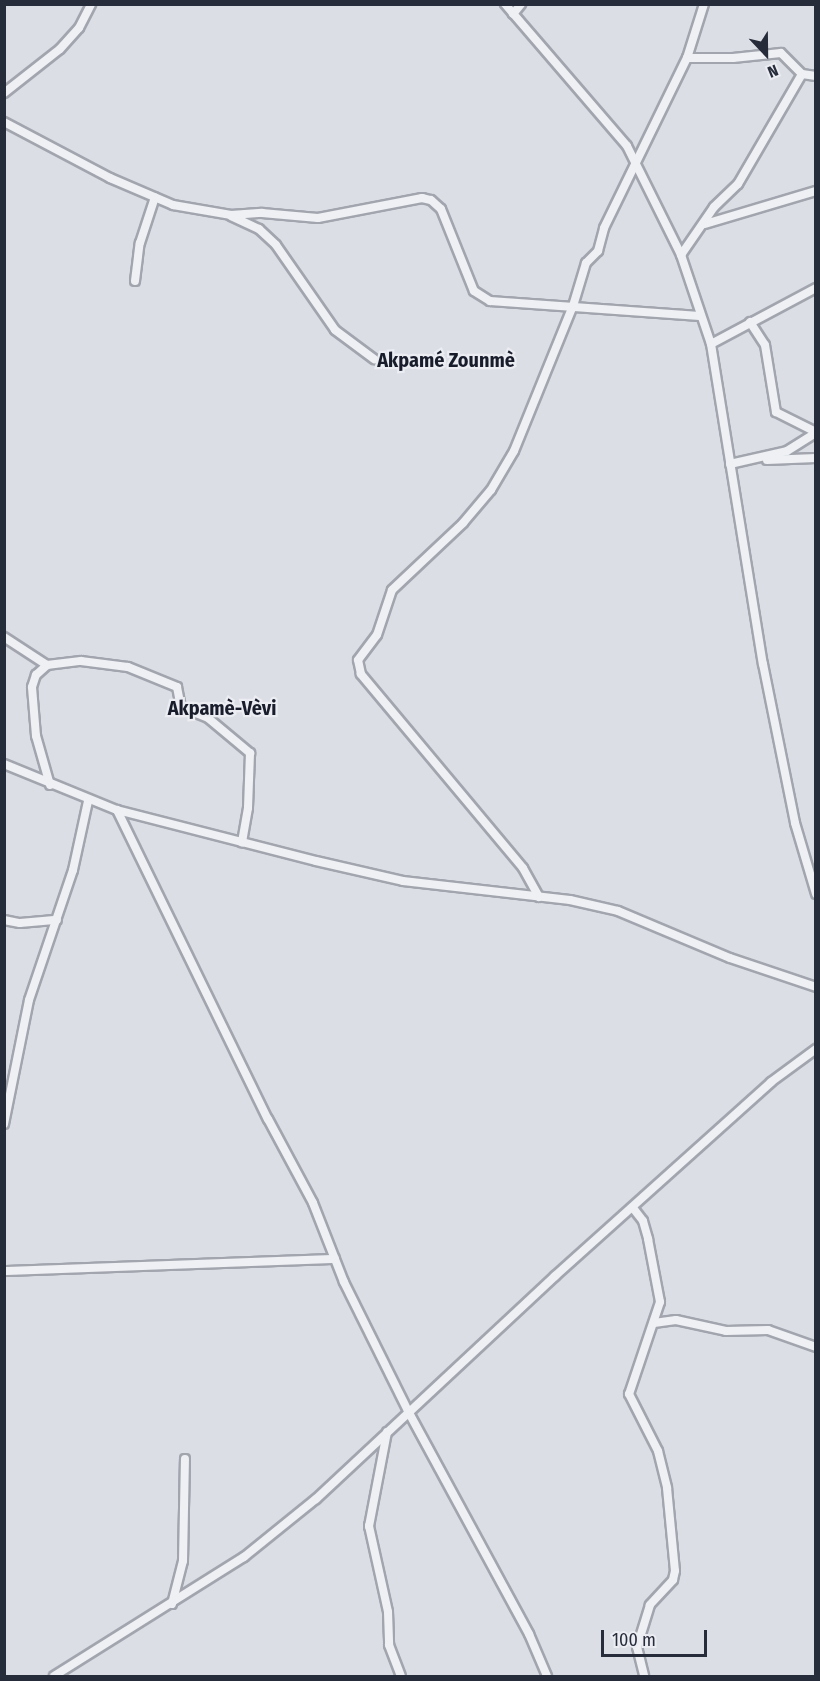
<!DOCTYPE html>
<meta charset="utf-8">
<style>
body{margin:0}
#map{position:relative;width:820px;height:1681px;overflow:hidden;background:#dcdee5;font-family:"Fira Sans Condensed",sans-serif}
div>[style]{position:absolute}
.roads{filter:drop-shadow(2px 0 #a2a5ae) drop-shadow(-2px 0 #a2a5ae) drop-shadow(0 2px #a2a5ae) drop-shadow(0 -2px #a2a5ae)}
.street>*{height:8px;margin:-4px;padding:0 4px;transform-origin:4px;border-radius:4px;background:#eef0f4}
span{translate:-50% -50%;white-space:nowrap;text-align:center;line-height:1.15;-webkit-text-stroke:4.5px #ebedf3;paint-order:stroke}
.quarter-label{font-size:20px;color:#191d2b;font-weight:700}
.frame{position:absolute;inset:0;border:6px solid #272c3a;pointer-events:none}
.north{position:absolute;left:736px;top:24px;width:60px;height:60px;-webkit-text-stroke:4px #ebedf3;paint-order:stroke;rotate:158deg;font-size:16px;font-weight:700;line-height:24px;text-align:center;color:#272c3a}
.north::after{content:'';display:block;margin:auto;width:21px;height:27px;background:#272c3a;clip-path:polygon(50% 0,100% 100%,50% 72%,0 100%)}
.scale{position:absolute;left:601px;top:1630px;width:106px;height:27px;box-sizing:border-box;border:3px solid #272c3a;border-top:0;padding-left:8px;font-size:18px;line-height:21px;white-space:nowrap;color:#272c3a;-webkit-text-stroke:4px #ebedf3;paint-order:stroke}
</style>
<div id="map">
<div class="roads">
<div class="street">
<div style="left:505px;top:4px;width:187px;rotate:49.3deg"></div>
<div style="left:627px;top:146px;width:122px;rotate:63.6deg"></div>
<div style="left:681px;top:255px;width:94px;rotate:71.4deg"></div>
<div style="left:711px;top:344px;width:324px;rotate:80.8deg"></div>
<div style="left:763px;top:664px;width:162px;rotate:78.6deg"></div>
<div style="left:795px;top:823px;width:74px;rotate:73.5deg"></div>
<div style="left:513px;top:14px;width:13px;rotate:-51deg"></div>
<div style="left:687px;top:58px;width:46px"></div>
<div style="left:733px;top:58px;width:48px;rotate:-5.9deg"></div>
<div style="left:781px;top:53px;width:30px;rotate:45deg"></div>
<div style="left:802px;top:74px;width:14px;rotate:8deg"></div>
<div style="left:4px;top:93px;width:71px;rotate:-38.2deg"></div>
<div style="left:60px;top:49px;width:28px;rotate:-48deg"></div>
<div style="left:79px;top:28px;width:27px;rotate:-63deg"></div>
<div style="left:4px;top:122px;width:120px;rotate:27.8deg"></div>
<div style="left:110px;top:178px;width:69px;rotate:23.2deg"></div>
<div style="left:173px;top:205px;width:59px;rotate:9.8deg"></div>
<div style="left:231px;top:215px;width:31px;rotate:-4deg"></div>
<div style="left:262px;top:213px;width:56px;rotate:5.1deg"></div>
<div style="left:318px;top:218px;width:106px;rotate:-10.9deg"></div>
<div style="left:422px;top:198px;width:9px;rotate:13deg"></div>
<div style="left:431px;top:200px;width:13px;rotate:42deg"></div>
<div style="left:441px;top:209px;width:88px;rotate:68.1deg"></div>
<div style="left:474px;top:291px;width:19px;rotate:32deg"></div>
<div style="left:490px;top:301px;width:210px;rotate:4.1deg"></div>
<div style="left:231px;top:216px;width:31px;rotate:25deg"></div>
<div style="left:259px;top:229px;width:23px;rotate:43deg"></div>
<div style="left:276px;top:245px;width:103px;rotate:55.2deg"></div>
<div style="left:335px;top:330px;width:49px;rotate:36.6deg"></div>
<div style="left:705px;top:224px;width:116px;rotate:-16.6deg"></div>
<div style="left:681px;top:255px;width:58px;rotate:-55.5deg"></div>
<div style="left:714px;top:207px;width:33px;rotate:-44deg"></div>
<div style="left:738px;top:184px;width:127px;rotate:-59.8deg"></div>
<div style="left:135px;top:281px;width:38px;rotate:-83deg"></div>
<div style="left:140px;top:243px;width:48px;rotate:-71.9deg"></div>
<div style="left:750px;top:322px;width:27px;rotate:57deg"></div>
<div style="left:765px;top:345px;width:68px;rotate:80.7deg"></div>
<div style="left:776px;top:412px;width:45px;rotate:26.6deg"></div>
<div style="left:711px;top:344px;width:119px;rotate:-28.1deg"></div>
<div style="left:767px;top:460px;width:49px;rotate:-2.3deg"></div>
<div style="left:730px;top:464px;width:58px;rotate:-12.8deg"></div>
<div style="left:787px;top:451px;width:34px;rotate:-32deg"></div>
<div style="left:4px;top:637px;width:51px;rotate:33.1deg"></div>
<div style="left:4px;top:764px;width:122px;rotate:22.2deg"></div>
<div style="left:117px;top:810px;width:205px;rotate:14.4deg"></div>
<div style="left:316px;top:861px;width:89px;rotate:12.9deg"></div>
<div style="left:403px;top:881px;width:168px;rotate:6.5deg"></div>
<div style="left:570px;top:900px;width:49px;rotate:12.9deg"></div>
<div style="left:618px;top:911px;width:121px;rotate:22.8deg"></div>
<div style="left:730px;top:958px;width:91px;rotate:18.6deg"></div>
<div style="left:50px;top:785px;width:51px;rotate:-105.9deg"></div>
<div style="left:36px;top:736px;width:49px;rotate:-94.7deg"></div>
<div style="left:32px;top:687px;width:13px;rotate:-72deg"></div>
<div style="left:36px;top:675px;width:15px;rotate:-42deg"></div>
<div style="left:47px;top:665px;width:34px;rotate:-7deg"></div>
<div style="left:81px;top:661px;width:47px;rotate:7.3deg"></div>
<div style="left:128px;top:667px;width:53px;rotate:22.2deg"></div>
<div style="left:177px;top:687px;width:20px;rotate:79deg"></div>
<div style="left:181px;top:707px;width:29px;rotate:22deg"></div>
<div style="left:208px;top:718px;width:55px;rotate:39.8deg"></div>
<div style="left:250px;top:753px;width:55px;rotate:92.1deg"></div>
<div style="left:248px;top:808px;width:35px;rotate:100deg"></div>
<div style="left:117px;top:810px;width:344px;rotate:64deg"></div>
<div style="left:268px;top:1119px;width:95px;rotate:61.8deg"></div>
<div style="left:313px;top:1203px;width:85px;rotate:68.6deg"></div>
<div style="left:344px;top:1282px;width:144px;rotate:63.6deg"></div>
<div style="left:408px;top:1411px;width:254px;rotate:61.5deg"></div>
<div style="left:529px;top:1634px;width:46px;rotate:66.8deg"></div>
<div style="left:539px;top:897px;width:33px;rotate:-119deg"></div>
<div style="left:523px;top:868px;width:253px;rotate:-129.9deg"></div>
<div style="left:361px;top:674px;width:14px;rotate:-102deg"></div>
<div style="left:358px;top:660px;width:31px;rotate:-53deg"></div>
<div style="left:377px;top:635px;width:47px;rotate:-71.6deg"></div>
<div style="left:392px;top:590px;width:98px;rotate:-43.3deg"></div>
<div style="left:463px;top:523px;width:43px;rotate:-49.7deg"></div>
<div style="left:491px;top:490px;width:45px;rotate:-59.5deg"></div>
<div style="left:514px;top:451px;width:157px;rotate:-67.9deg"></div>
<div style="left:573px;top:306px;width:45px;rotate:-73.2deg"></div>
<div style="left:586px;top:263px;width:17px;rotate:-45deg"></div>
<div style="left:598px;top:251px;width:24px;rotate:-75deg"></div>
<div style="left:604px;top:228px;width:189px;rotate:-64deg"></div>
<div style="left:687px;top:58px;width:57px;rotate:-72.5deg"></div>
<div style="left:4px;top:920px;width:16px;rotate:11deg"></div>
<div style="left:20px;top:923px;width:37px;rotate:-5deg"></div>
<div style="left:4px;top:1124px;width:126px;rotate:-78.6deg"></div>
<div style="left:29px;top:1000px;width:137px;rotate:-71.3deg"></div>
<div style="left:73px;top:870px;width:71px;rotate:-77.7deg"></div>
<div style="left:633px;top:1208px;width:16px;rotate:52deg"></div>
<div style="left:643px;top:1221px;width:19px;rotate:74deg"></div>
<div style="left:648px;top:1239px;width:64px;rotate:79.2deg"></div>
<div style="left:660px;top:1302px;width:97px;rotate:108.6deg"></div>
<div style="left:629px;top:1394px;width:64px;rotate:63deg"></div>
<div style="left:658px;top:1451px;width:38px;rotate:76deg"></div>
<div style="left:667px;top:1488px;width:83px;rotate:84.5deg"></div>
<div style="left:675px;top:1571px;width:9px;rotate:103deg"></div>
<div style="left:673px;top:1580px;width:34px;rotate:133deg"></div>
<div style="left:650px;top:1605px;width:44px;rotate:107.2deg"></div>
<div style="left:637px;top:1647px;width:30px;rotate:76deg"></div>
<div style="left:4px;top:1271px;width:331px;rotate:-2.1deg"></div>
<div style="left:654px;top:1323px;width:22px;rotate:-8deg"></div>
<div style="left:676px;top:1320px;width:51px;rotate:12.4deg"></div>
<div style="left:726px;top:1331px;width:42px;rotate:-1.4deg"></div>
<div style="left:768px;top:1330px;width:51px;rotate:19.5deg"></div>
<div style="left:387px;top:1432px;width:96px;rotate:100.8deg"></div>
<div style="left:369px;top:1526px;width:88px;rotate:77.5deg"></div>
<div style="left:388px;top:1612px;width:33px;rotate:88deg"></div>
<div style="left:389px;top:1645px;width:33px;rotate:69deg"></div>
<div style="left:172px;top:1604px;width:44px;rotate:-75.7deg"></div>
<div style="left:183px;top:1561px;width:102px;rotate:-88.9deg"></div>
<div style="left:54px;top:1676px;width:224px;rotate:-32.1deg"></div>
<div style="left:244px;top:1557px;width:92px;rotate:-38.9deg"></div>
<div style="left:316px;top:1499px;width:327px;rotate:-43deg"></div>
<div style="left:555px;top:1276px;width:290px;rotate:-41.9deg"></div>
<div style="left:771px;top:1082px;width:56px;rotate:-36.3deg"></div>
</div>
</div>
<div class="quarter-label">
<span style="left:446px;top:360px">Akpamé Zounmè</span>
<span style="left:222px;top:708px">Akpamè-Vèvi</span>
</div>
<div class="frame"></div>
<div class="north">N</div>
<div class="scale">100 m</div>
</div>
